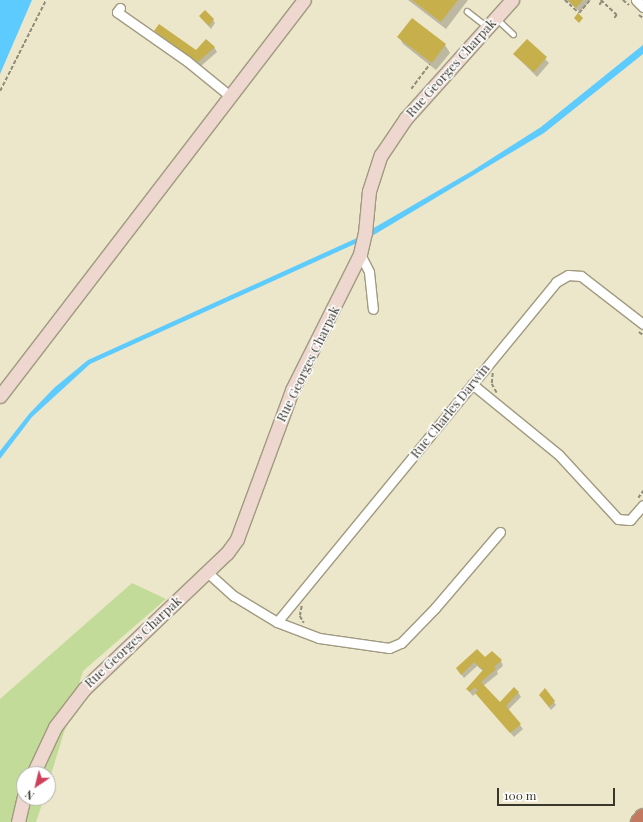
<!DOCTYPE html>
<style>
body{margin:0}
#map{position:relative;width:643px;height:822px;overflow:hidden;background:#ece6ca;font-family:"Playfair Display",serif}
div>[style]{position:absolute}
.green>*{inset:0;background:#c3db99}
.water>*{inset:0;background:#5dcbfe}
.shadow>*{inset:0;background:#0003}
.building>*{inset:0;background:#c7b04b}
.path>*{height:1.5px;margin-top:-0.75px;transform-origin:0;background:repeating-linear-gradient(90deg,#918c79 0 4px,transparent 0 6px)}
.roads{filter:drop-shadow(1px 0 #a09a80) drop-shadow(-1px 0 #a09a80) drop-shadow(0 1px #a09a80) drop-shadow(0 -1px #a09a80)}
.lane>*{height:4.5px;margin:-2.25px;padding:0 2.25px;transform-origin:2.25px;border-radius:2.25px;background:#fff}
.street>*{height:9px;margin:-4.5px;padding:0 4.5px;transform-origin:4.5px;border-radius:4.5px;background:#fff}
.secondary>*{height:13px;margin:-6.5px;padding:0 6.5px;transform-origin:6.5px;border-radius:6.5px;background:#edd7cf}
.highway>*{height:16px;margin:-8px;padding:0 8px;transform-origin:8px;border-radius:8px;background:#c3795f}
span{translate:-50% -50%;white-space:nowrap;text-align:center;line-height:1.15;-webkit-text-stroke:3px #fff;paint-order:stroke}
.street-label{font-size:13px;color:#39362b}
.north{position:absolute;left:16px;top:766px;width:40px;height:40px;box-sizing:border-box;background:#fff;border:1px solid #b0afaa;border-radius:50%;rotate:215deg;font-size:11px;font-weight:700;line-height:16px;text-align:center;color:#39362b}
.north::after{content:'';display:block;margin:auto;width:14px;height:18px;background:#cf3f5a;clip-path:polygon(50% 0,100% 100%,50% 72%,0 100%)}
.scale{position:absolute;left:497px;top:788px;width:118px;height:18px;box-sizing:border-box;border:2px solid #39362b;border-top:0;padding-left:5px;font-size:12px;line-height:14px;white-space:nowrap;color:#39362b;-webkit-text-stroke:3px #fff;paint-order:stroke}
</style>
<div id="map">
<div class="green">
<div style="clip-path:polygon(132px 583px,166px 599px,83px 671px,48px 784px,48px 774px,24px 774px,24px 798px,44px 798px,36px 822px,0 822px,0 699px)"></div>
</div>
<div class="water">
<div style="clip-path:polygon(0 0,32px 0,0 74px)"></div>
<div style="clip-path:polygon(643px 45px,643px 54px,544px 133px,372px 236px,372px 229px,472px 171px,541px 127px)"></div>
<div style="clip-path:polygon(357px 238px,357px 243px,90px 364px,32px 417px,0 459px,0 451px,29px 414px,54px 388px,88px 360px)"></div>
</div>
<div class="shadow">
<div style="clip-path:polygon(408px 0,468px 0,446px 29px)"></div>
<div style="clip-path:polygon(566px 0,591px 0,580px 12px)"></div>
<div style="clip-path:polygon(200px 17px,213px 20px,215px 23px,211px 29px)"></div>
<div style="clip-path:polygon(412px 20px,445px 45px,450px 53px,436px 70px,403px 44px,399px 37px)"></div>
<div style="clip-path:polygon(155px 31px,196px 51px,214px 47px,217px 52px,201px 66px)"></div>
<div style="clip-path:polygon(527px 40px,549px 63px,537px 77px,514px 54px)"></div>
<div style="clip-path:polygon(477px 650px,485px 658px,501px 661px,503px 666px,497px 671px,498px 674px,483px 686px,500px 703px,518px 692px,521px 697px,508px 710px,523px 729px,514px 737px,476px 693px,473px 696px,467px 689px,483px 671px,477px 666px,464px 678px,460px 673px)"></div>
<div style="clip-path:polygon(545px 690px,556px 705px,551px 710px,542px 698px)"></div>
</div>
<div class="building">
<div style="clip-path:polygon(412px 0,458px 0,441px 22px)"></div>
<div style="clip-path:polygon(568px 0,583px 0,576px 8px)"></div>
<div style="clip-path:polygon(205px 10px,214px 19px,209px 26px,199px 16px)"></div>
<div style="clip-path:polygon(578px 13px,583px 18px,579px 23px,574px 18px)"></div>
<div style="clip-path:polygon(412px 18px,446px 44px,432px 63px,397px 37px)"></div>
<div style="clip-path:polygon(159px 24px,196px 50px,206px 39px,215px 47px,198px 62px,154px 31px)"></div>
<div style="clip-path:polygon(527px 39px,547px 57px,534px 72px,513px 54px)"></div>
<div style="clip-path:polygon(477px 649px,485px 657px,492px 651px,502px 660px,494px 667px,496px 669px,481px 682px,500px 702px,514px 687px,519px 692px,506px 706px,521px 724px,510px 733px,475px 693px,478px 691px,475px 687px,470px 692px,466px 689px,483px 670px,474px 662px,461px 675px,456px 668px)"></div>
<div style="clip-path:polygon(545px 688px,555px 701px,549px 707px,539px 695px)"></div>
</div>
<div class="path">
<div style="left:565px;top:0;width:19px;rotate:43deg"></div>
<div style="left:579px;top:13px;width:17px;rotate:-50deg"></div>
<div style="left:601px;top:0;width:22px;rotate:43deg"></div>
<div style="left:617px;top:15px;width:5px;rotate:127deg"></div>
<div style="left:623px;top:0;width:8px;rotate:40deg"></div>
<div style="left:599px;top:5px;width:5px;rotate:-53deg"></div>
<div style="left:639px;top:15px;width:5px;rotate:37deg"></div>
<div style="left:411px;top:89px;width:31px;rotate:-53deg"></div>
<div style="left:0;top:91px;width:102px;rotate:-63.2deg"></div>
<div style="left:639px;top:332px;width:5px;rotate:37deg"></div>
<div style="left:493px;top:373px;width:11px;rotate:95deg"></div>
<div style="left:492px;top:384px;width:10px;rotate:61deg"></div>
<div style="left:638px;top:498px;width:9px;rotate:-54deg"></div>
<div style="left:302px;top:606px;width:10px;rotate:101deg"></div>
<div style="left:300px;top:616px;width:8px;rotate:60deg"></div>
</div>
<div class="roads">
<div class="lane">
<div style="left:467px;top:11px;width:24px;rotate:38deg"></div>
<div style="left:497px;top:19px;width:22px;rotate:43deg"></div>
</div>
<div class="street">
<div style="left:636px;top:0;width:10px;rotate:45deg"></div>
<div style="left:120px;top:8px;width:5px;rotate:127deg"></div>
<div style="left:117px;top:12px;width:85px;rotate:35deg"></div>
<div style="left:187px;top:61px;width:55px;rotate:39.1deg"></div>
<div style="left:360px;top:254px;width:20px;rotate:63deg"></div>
<div style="left:369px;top:272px;width:37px;rotate:84deg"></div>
<div style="left:472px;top:384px;width:112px;rotate:39.2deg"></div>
<div style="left:559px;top:455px;width:87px;rotate:47.3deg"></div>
<div style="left:618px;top:519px;width:12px;rotate:5deg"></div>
<div style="left:630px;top:520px;width:20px;rotate:-49deg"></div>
<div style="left:207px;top:572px;width:36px;rotate:42deg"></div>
<div style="left:234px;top:596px;width:50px;rotate:31.2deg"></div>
<div style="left:277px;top:622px;width:45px;rotate:20.9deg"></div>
<div style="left:319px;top:638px;width:71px;rotate:8.1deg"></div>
<div style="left:389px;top:648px;width:13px;rotate:-23deg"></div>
<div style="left:401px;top:643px;width:49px;rotate:-45.8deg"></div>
<div style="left:435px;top:608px;width:100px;rotate:-49.5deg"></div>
<div style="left:277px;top:622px;width:440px;rotate:-50.6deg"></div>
<div style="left:556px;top:282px;width:14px;rotate:-30deg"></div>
<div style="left:568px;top:275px;width:13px;rotate:4deg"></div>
<div style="left:581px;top:276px;width:78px;rotate:37.7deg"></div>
</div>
<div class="secondary">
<div style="left:0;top:396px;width:499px;rotate:-52.5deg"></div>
<div style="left:33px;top:774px;width:52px;rotate:-64.9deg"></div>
<div style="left:55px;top:727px;width:48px;rotate:-52.7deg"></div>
<div style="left:84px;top:689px;width:197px;rotate:-43.6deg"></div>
<div style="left:227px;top:553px;width:17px;rotate:-54deg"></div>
<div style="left:237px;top:539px;width:159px;rotate:-69.7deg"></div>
<div style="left:292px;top:390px;width:152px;rotate:-63.4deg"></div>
<div style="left:360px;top:254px;width:22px;rotate:-77deg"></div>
<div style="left:365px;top:233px;width:42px;rotate:-84.6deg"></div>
<div style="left:369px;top:191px;width:38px;rotate:-72deg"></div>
<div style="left:381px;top:155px;width:45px;rotate:-56deg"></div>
<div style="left:406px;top:118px;width:159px;rotate:-48.1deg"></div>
<div style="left:18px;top:822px;width:26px;rotate:-77deg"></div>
</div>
<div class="highway">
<div style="left:639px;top:822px;width:6px;rotate:-51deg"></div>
</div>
</div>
<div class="street-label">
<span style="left:451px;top:68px;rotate:-48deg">Rue Georges Charpak</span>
<span style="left:308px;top:364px;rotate:-64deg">Rue Georges Charpak</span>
<span style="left:450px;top:411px;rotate:-51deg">Rue Charles Darwin</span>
<span style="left:133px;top:642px;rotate:-43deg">Rue Georges Charpak</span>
</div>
<div class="north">N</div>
<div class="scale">100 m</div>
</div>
